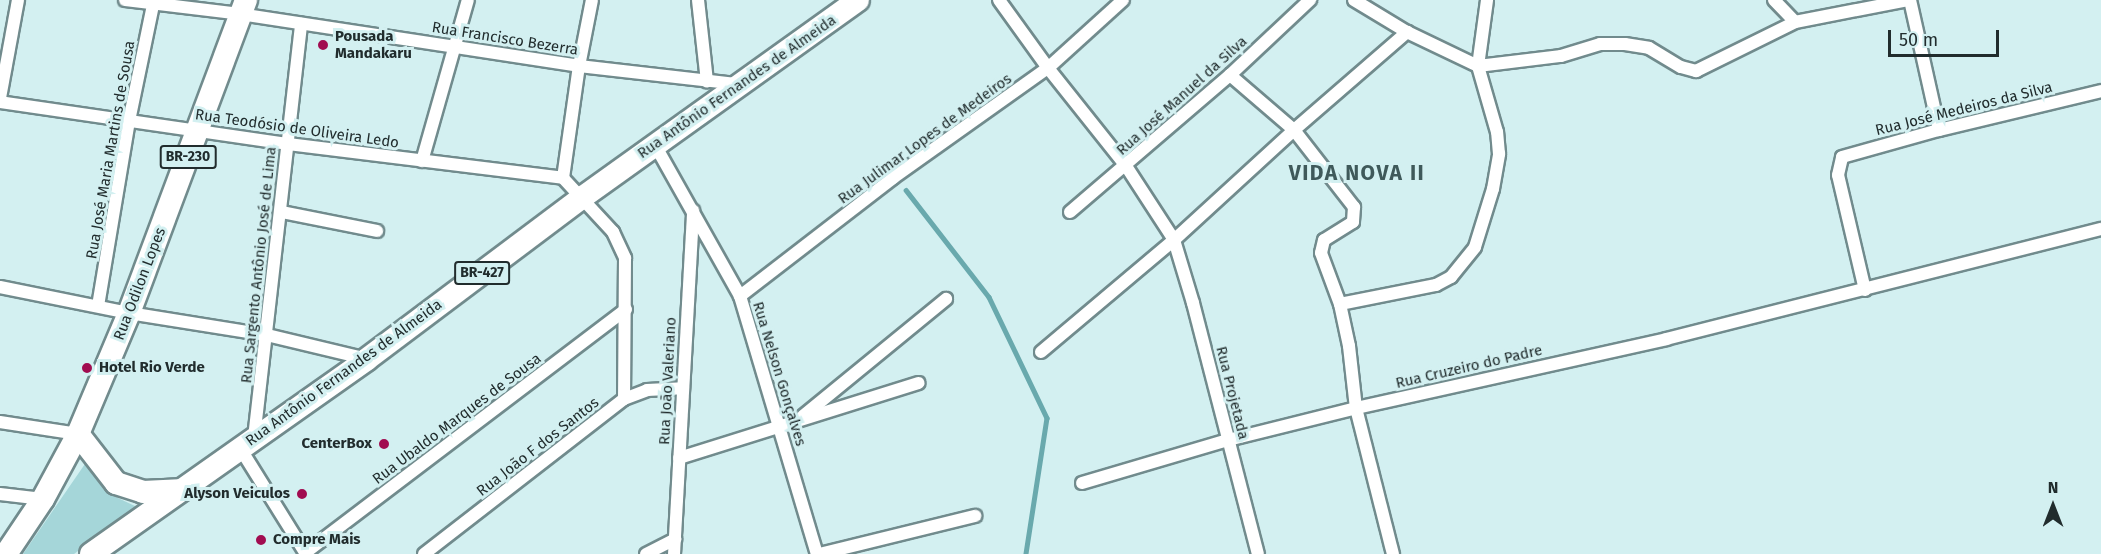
<!DOCTYPE html>
<meta charset="utf-8">
<style>
body{margin:0}
#map{position:relative;width:2101px;height:554px;overflow:hidden;background:#d3f0f1;font-family:"Fira Sans",sans-serif}
div>[style]{position:absolute}
.green>*{inset:0;background:#a5d6d9}
.stream>*{height:4.5px;margin:-2.25px;padding:0 2.25px;transform-origin:2.25px;border-radius:2.25px;background:#69a9ad}
.roads{filter:drop-shadow(2px 0 #718b8d) drop-shadow(-2px 0 #718b8d) drop-shadow(0 2px #718b8d) drop-shadow(0 -2px #718b8d)}
.street>*{height:12px;margin:-6px;padding:0 6px;transform-origin:6px;border-radius:6px;background:#fff}
.highway>*{height:22px;margin:-11px;padding:0 11px;transform-origin:11px;border-radius:11px;background:#fff}
.dots>*{width:16px;height:16px;translate:-50% -50%;box-sizing:border-box;border:3px solid #d3f0f1;border-radius:50%}
span{translate:-50% -50%;white-space:nowrap;text-align:center;line-height:1.15;-webkit-text-stroke:6px #d3f0f1;paint-order:stroke}
.shield-label span{padding:2px 4px;background:#d3f0f1;border:2px solid;border-radius:4px;-webkit-text-stroke-width:0}
.shield-label{font-size:14px;color:#212c2d;font-weight:700}
.poi-label{font-size:15px;color:#212c2d;font-weight:700}
.left{translate:0 -50%;text-align:left}
.right{translate:-100% -50%;text-align:right}
.street-label{font-size:15px;color:#212c2d}
.district-label{font-size:21px;color:#3f595a;font-weight:700;letter-spacing:1.5px}
.north{position:absolute;left:2023px;top:476px;width:60px;height:60px;-webkit-text-stroke:4px #d3f0f1;paint-order:stroke;rotate:0deg;font-size:16px;font-weight:700;line-height:24px;text-align:center;color:#212c2d}
.north::after{content:'';display:block;margin:auto;width:21px;height:27px;background:#212c2d;clip-path:polygon(50% 0,100% 100%,50% 72%,0 100%)}
.scale{position:absolute;left:1888px;top:30px;width:111px;height:27px;box-sizing:border-box;border:3px solid #212c2d;border-top:0;padding-left:8px;font-size:18px;line-height:21px;white-space:nowrap;color:#212c2d;-webkit-text-stroke:4px #d3f0f1;paint-order:stroke}
</style>
<div id="map">
<div class="green">
<div style="clip-path:polygon(87px 461px,96px 479px,118px 498px,137px 507px,74px 554px,23px 554px)"></div>
</div>
<div class="stream">
<div style="left:906px;top:190px;width:135px;rotate:52.2deg"></div>
<div style="left:989px;top:297px;width:134px;rotate:64.4deg"></div>
<div style="left:1047px;top:418px;width:138px;rotate:98.8deg"></div>
</div>
<div class="roads">
<div class="street">
<div style="left:125px;top:0;width:116px;rotate:6.9deg"></div>
<div style="left:240px;top:14px;width:343px;rotate:8.7deg"></div>
<div style="left:579px;top:66px;width:160px;rotate:6.5deg"></div>
<div style="left:698px;top:0;width:82px;rotate:83.7deg"></div>
<div style="left:999px;top:0;width:84px;rotate:54.2deg"></div>
<div style="left:1048px;top:68px;width:125px;rotate:51.5deg"></div>
<div style="left:1126px;top:166px;width:88px;rotate:57deg"></div>
<div style="left:1174px;top:240px;width:66px;rotate:73.2deg"></div>
<div style="left:1193px;top:303px;width:259px;rotate:75.5deg"></div>
<div style="left:1354px;top:0;width:62px;rotate:31.1deg"></div>
<div style="left:1407px;top:32px;width:79px;rotate:25.6deg"></div>
<div style="left:1478px;top:66px;width:84px;rotate:-6.9deg"></div>
<div style="left:1561px;top:56px;width:41px;rotate:-17.1deg"></div>
<div style="left:1600px;top:44px;width:25px"></div>
<div style="left:1625px;top:44px;width:24px;rotate:9deg"></div>
<div style="left:1649px;top:48px;width:37px;rotate:31deg"></div>
<div style="left:1681px;top:67px;width:16px;rotate:15deg"></div>
<div style="left:1696px;top:71px;width:110px;rotate:-26.3deg"></div>
<div style="left:1795px;top:22px;width:115px;rotate:-11deg"></div>
<div style="left:1774px;top:0;width:30px;rotate:46deg"></div>
<div style="left:1910px;top:0;width:133px;rotate:77.4deg"></div>
<div style="left:1230px;top:75px;width:84px;rotate:40.7deg"></div>
<div style="left:1294px;top:130px;width:98px;rotate:52.1deg"></div>
<div style="left:1354px;top:207px;width:15px;rotate:94deg"></div>
<div style="left:1353px;top:222px;width:34px;rotate:148deg"></div>
<div style="left:1324px;top:240px;width:13px;rotate:103deg"></div>
<div style="left:1321px;top:253px;width:54px;rotate:69.6deg"></div>
<div style="left:1340px;top:304px;width:43px;rotate:77.9deg"></div>
<div style="left:1349px;top:346px;width:62px;rotate:83.6deg"></div>
<div style="left:1356px;top:408px;width:151px;rotate:75.8deg"></div>
<div style="left:0;top:98px;width:100px;rotate:-79.6deg"></div>
<div style="left:0;top:102px;width:291px;rotate:8.3deg"></div>
<div style="left:288px;top:144px;width:277px;rotate:7deg"></div>
<div style="left:563px;top:178px;width:74px;rotate:47.2deg"></div>
<div style="left:613px;top:232px;width:29px;rotate:65deg"></div>
<div style="left:625px;top:258px;width:141px;rotate:90.4deg"></div>
<div style="left:655px;top:145px;width:173px;rotate:60.6deg"></div>
<div style="left:740px;top:296px;width:269px;rotate:73.4deg"></div>
<div style="left:422px;top:161px;width:167px;rotate:-74.1deg"></div>
<div style="left:563px;top:178px;width:113px;rotate:-81.9deg"></div>
<div style="left:579px;top:66px;width:67px;rotate:-78.9deg"></div>
<div style="left:282px;top:212px;width:97px;rotate:11.3deg"></div>
<div style="left:1070px;top:212px;width:211px;rotate:-40.6deg"></div>
<div style="left:1230px;top:75px;width:110px;rotate:-43.2deg"></div>
<div style="left:0;top:287px;width:132px;rotate:11.4deg"></div>
<div style="left:129px;top:313px;width:140px;rotate:9.1deg"></div>
<div style="left:267px;top:335px;width:103px;rotate:13.5deg"></div>
<div style="left:1865px;top:290px;width:118px;rotate:-103.2deg"></div>
<div style="left:1838px;top:175px;width:18px;rotate:-77deg"></div>
<div style="left:1842px;top:157px;width:101px;rotate:-15.6deg"></div>
<div style="left:1939px;top:130px;width:167px;rotate:-13.5deg"></div>
<div style="left:740px;top:296px;width:193px;rotate:-37.6deg"></div>
<div style="left:893px;top:178px;width:190px;rotate:-35.4deg"></div>
<div style="left:1048px;top:68px;width:101px;rotate:-42.2deg"></div>
<div style="left:1340px;top:304px;width:98px;rotate:-11.2deg"></div>
<div style="left:1436px;top:285px;width:17px;rotate:-28deg"></div>
<div style="left:1451px;top:277px;width:38px;rotate:-51deg"></div>
<div style="left:1475px;top:247px;width:61px;rotate:-72.8deg"></div>
<div style="left:1493px;top:189px;width:36px;rotate:-80deg"></div>
<div style="left:1499px;top:154px;width:22px;rotate:-95deg"></div>
<div style="left:1497px;top:132px;width:69px;rotate:-106.1deg"></div>
<div style="left:1478px;top:66px;width:67px;rotate:-82.2deg"></div>
<div style="left:98px;top:306px;width:188px;rotate:-80.5deg"></div>
<div style="left:129px;top:121px;width:124px;rotate:-78.3deg"></div>
<div style="left:1041px;top:352px;width:174px;rotate:-40.1deg"></div>
<div style="left:1174px;top:240px;width:163px;rotate:-42.5deg"></div>
<div style="left:1294px;top:130px;width:150px;rotate:-40.9deg"></div>
<div style="left:803px;top:416px;width:185px;rotate:-39.3deg"></div>
<div style="left:0;top:422px;width:79px;rotate:8.7deg"></div>
<div style="left:254px;top:438px;width:417px;rotate:-83.5deg"></div>
<div style="left:240px;top:448px;width:125px;rotate:58.1deg"></div>
<div style="left:679px;top:458px;width:251px;rotate:-17.4deg"></div>
<div style="left:1082px;top:483px;width:152px;rotate:-16.4deg"></div>
<div style="left:1228px;top:440px;width:132px;rotate:-14deg"></div>
<div style="left:1356px;top:408px;width:318px;rotate:-12.5deg"></div>
<div style="left:1666px;top:339px;width:449px;rotate:-14.2deg"></div>
<div style="left:0;top:494px;width:43px;rotate:6.6deg"></div>
<div style="left:305px;top:553px;width:403px;rotate:-37.2deg"></div>
<div style="left:424px;top:554px;width:253px;rotate:-37.8deg"></div>
<div style="left:624px;top:399px;width:25px;rotate:-21deg"></div>
<div style="left:647px;top:390px;width:35px;rotate:-3deg"></div>
<div style="left:646px;top:554px;width:33px;rotate:-27deg"></div>
<div style="left:674px;top:554px;width:344px;rotate:-86.8deg"></div>
<div style="left:820px;top:554px;width:160px;rotate:-13.8deg"></div>
</div>
<div class="highway">
<div style="left:78px;top:434px;width:62px;rotate:52.2deg"></div>
<div style="left:116px;top:483px;width:28px;rotate:18deg"></div>
<div style="left:143px;top:492px;width:36px;rotate:-3deg"></div>
<div style="left:6px;top:554px;width:66px;rotate:-56.1deg"></div>
<div style="left:43px;top:499px;width:74px;rotate:-61.7deg"></div>
<div style="left:78px;top:434px;width:131px;rotate:-67.1deg"></div>
<div style="left:129px;top:313px;width:334px;rotate:-69.5deg"></div>
<div style="left:91px;top:554px;width:338px;rotate:-35.2deg"></div>
<div style="left:367px;top:359px;width:270px;rotate:-36.9deg"></div>
<div style="left:583px;top:197px;width:338px;rotate:-35.6deg"></div>
</div>
</div>
<div class="dots">
<div style="left:323px;top:45px;background:#a10c50"></div>
<div style="left:87px;top:368px;background:#a10c50"></div>
<div style="left:384px;top:444px;background:#a10c50"></div>
<div style="left:302px;top:494px;background:#a10c50"></div>
<div style="left:261px;top:540px;background:#a10c50"></div>
</div>
<div class="shield-label">
<span style="left:188px;top:157px">BR-230</span>
<span style="left:482px;top:273px">BR-427</span>
</div>
<div class="poi-label">
<span class="left" style="left:335px;top:45px">Pousada<br>Mandakaru</span>
<span class="left" style="left:99px;top:368px">Hotel Rio Verde</span>
<span class="right" style="left:372px;top:444px">CenterBox</span>
<span class="right" style="left:290px;top:494px">Alyson Veiculos</span>
<span class="left" style="left:273px;top:540px">Compre Mais</span>
</div>
<div class="street-label">
<span style="left:505px;top:39px;rotate:9deg">Rua Francisco Bezerra</span>
<span style="left:737px;top:87px;rotate:-35deg">Rua Antônio Fernandes de Almeida</span>
<span style="left:1182px;top:96px;rotate:-42deg">Rua José Manuel da Silva</span>
<span style="left:1964px;top:109px;rotate:-14deg">Rua José Medeiros da Silva</span>
<span style="left:297px;top:129px;rotate:8deg">Rua Teodósio de Oliveira Ledo</span>
<span style="left:925px;top:139px;rotate:-36deg">Rua Julimar Lopes de Medeiros</span>
<span style="left:111px;top:150px;rotate:-80deg">Rua José Maria Martins de Sousa</span>
<span style="left:259px;top:265px;rotate:-84deg">Rua Sargento Antônio José de Lima</span>
<span style="left:140px;top:284px;rotate:-69deg">Rua Odilon Lopes</span>
<span style="left:1469px;top:367px;rotate:-13deg">Rua Cruzeiro do Padre</span>
<span style="left:344px;top:373px;rotate:-36deg">Rua Antônio Fernandes de Almeida</span>
<span style="left:779px;top:374px;rotate:73deg">Rua Nelson Gonçalves</span>
<span style="left:668px;top:381px;rotate:-87deg">Rua João Valeriano</span>
<span style="left:1232px;top:393px;rotate:76deg">Rua Projetada</span>
<span style="left:457px;top:419px;rotate:-37deg">Rua Ubaldo Marques de Sousa</span>
<span style="left:538px;top:447px;rotate:-38deg">Rua João F dos Santos</span>
</div>
<div class="district-label">
<span style="left:1357px;top:173px">VIDA NOVA II</span>
</div>
<div class="north">N</div>
<div class="scale">50 m</div>
</div>
